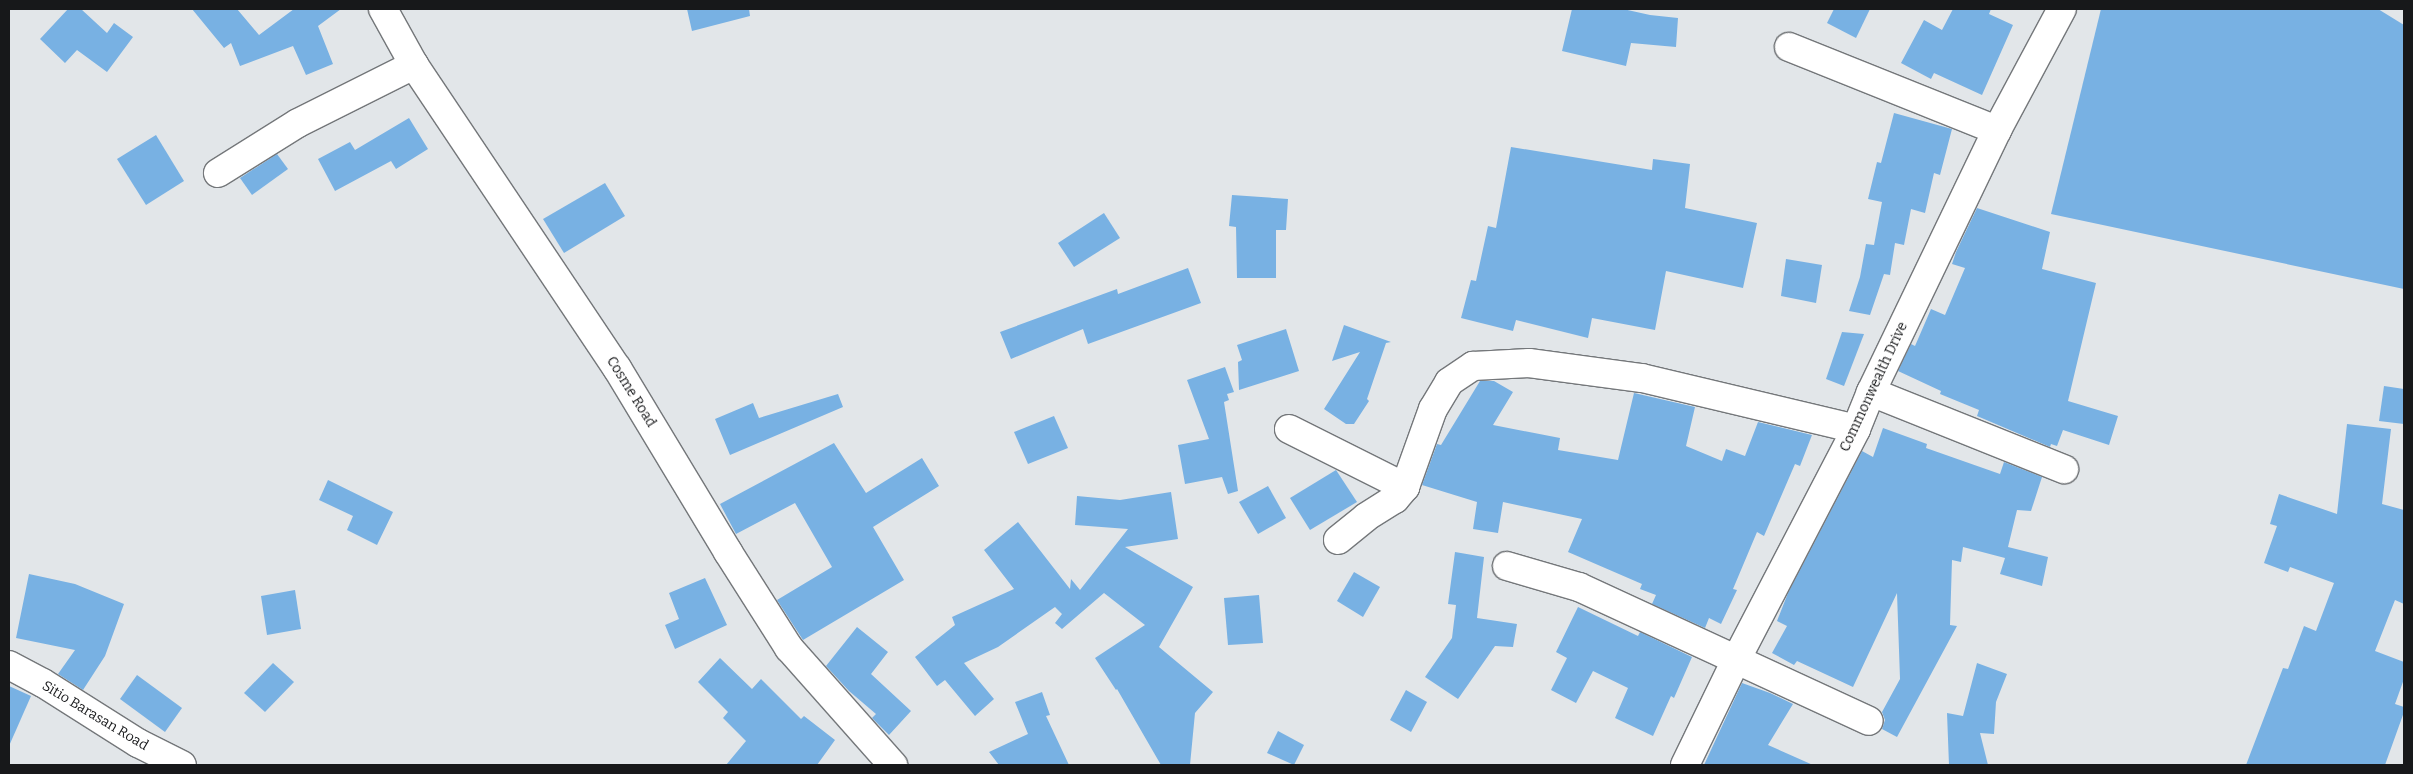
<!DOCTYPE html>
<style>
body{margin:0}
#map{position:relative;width:2413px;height:774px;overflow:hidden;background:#e2e6e9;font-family:Bitter,serif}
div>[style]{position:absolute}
.building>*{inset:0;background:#78b1e3}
.roads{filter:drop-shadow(1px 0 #74777a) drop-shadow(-1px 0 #74777a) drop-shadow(0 1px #74777a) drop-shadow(0 -1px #74777a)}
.minor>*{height:28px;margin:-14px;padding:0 14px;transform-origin:14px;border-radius:14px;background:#fff}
.tertiary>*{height:28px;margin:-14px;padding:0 14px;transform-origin:14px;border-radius:14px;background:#fff}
span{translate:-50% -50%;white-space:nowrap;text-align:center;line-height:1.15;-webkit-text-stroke:4px #fff;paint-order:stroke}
.street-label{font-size:14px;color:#17181a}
.frame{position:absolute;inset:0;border:10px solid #17181a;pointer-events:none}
</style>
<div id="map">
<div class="building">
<div style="clip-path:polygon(68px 9px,81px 9px,107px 33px,114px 23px,133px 37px,107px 72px,77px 50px,65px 63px,40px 39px)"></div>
<div style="clip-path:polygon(192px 9px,237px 9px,259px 35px,294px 9px,341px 9px,318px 26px,333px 64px,306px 75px,293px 46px,240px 66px,231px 43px,224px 48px)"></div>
<div style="clip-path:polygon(687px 9px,749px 9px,750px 16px,692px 31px)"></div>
<div style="clip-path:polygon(1572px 9px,1623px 9px,1650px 15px,1678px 18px,1676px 47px,1631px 43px,1626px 66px,1562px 51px)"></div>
<div style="clip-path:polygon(1834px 9px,1870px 9px,1856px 38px,1827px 23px)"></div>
<div style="clip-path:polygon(1953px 9px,1991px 9px,1989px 14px,2013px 25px,1982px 95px,1934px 73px,1931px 79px,1901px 63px,1924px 20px,1942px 30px)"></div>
<div style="clip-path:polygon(2101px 9px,2378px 9px,2404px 25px,2404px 289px,2051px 214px)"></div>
<div style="clip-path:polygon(1894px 113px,1952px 129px,1940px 175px,1934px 173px,1925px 213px,1911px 209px,1904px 245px,1895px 243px,1890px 275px,1884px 274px,1870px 315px,1849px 311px,1860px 277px,1866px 244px,1874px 245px,1882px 202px,1868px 199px,1877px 162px,1881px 163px)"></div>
<div style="clip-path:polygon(409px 118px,428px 149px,396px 169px,391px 161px,335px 191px,318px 159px,350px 142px,355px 150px)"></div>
<div style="clip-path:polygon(156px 135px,184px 181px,146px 205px,117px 159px)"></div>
<div style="clip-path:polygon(1511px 147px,1652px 170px,1653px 159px,1690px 164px,1685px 208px,1757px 223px,1743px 288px,1666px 271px,1655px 330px,1592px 318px,1588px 338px,1516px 320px,1513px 331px,1461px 318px,1471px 280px,1476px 281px,1488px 226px,1496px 228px)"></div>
<div style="clip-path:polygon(277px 154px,288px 169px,252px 195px,240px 178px)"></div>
<div style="clip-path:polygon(605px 183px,625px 216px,564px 253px,543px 219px)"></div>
<div style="clip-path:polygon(1232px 195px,1288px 199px,1286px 230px,1276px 230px,1276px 278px,1237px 278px,1236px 227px,1229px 226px)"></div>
<div style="clip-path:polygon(1977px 208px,2050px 232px,2042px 269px,2096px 283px,2068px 401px,2118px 416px,2109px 445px,2063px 430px,2057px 446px,2051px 444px,2050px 447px,1977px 416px,1979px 410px,1940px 394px,1941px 391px,1898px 371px,1911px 344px,1915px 346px,1931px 309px,1945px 315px,1965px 268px,1952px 264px,1956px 252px)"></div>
<div style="clip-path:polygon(1104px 213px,1120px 238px,1074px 267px,1058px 243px)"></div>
<div style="clip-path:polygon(1786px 259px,1822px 265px,1816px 303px,1781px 296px)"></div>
<div style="clip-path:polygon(1188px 268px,1201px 303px,1088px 344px,1083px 329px,1011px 359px,1000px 332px,1117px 289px,1118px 294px)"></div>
<div style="clip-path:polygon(1344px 325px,1391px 342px,1386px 343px,1367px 399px,1369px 401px,1354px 424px,1346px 424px,1324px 409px,1360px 352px,1332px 361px)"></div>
<div style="clip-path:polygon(1286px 329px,1299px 371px,1239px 390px,1238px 362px,1242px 360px,1237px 345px)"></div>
<div style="clip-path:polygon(1842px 332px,1864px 334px,1844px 386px,1826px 379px)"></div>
<div style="clip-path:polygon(1225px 367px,1234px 392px,1227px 394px,1229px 400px,1224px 402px,1238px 491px,1228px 494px,1222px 477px,1185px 484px,1178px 445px,1209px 439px,1187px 380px)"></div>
<div style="clip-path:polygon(1480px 381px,1494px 381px,1513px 392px,1493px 425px,1560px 438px,1558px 450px,1618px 460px,1634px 393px,1695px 407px,1686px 446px,1722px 461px,1726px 449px,1745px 456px,1758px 422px,1812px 435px,1800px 466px,1795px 464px,1764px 536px,1757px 532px,1733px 589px,1737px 590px,1721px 624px,1709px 618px,1705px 628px,1652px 604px,1656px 595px,1640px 589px,1642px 584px,1568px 552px,1582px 519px,1503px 502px,1498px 533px,1473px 529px,1477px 502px,1422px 485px,1437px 444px,1441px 445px)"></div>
<div style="clip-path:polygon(2384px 386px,2404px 389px,2404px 424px,2379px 421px)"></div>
<div style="clip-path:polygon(838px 394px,843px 407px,730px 455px,715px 419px,753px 403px,759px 418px)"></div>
<div style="clip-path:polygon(1054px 416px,1068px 448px,1028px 464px,1014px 432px)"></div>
<div style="clip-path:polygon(2347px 424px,2391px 429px,2382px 504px,2404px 510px,2404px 604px,2395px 600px,2375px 651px,2404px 662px,2404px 679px,2395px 704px,2404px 707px,2404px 712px,2385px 765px,2246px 765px,2283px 668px,2288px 669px,2304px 626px,2316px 631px,2334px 583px,2290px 567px,2288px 572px,2264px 563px,2277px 526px,2270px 524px,2279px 494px,2337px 514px)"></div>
<div style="clip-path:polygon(1883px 428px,1927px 444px,1926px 448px,2000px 474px,2004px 462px,2042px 477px,2031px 511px,2017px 510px,2008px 547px,2048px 557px,2042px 586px,2000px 574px,2005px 558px,1963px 547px,1961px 562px,1952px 560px,1950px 625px,1957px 626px,1897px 737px,1882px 729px,1885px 720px,1882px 712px,1900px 679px,1897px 593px,1853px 687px,1797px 661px,1794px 665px,1772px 653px,1787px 626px,1777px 621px,1788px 593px,1862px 451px,1873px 457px)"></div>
<div style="clip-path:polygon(834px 443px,866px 493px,922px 458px,939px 486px,873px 527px,904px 580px,803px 640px,777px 600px,832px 567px,795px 503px,736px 534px,720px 504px)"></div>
<div style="clip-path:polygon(1336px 470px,1357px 502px,1310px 530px,1290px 498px)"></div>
<div style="clip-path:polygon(328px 480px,393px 512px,377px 545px,347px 530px,353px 516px,319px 500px)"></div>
<div style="clip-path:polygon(1268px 486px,1286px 518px,1258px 534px,1239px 502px)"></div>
<div style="clip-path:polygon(1171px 492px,1178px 539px,1125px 547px,1193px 587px,1159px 647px,1213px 692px,1195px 713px,1190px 765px,1161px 765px,1117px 689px,1116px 690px,1095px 658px,1145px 625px,1104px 593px,1062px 629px,1055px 623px,1062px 614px,1055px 607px,998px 647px,964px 663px,994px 699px,975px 716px,945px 680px,937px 686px,915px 657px,955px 625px,952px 617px,1014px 589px,984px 550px,1018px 522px,1070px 589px,1071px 579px,1080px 590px,1128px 529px,1075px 525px,1077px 496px,1120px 500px)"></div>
<div style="clip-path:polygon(1455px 552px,1484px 557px,1477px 618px,1517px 624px,1513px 647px,1495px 646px,1458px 699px,1425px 677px,1452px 638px,1456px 605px,1448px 604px)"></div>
<div style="clip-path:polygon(1354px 572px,1380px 587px,1363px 617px,1337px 601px)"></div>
<div style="clip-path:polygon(29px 574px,75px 584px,124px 604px,105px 656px,83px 690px,58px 674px,75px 650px,16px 638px)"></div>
<div style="clip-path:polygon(705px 578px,727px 625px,675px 649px,665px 625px,679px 619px,669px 593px)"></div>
<div style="clip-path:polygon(295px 590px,301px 629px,267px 635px,261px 596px)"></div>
<div style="clip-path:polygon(1259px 595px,1263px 643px,1228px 645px,1224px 598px)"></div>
<div style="clip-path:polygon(1578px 607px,1638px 636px,1640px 632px,1692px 657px,1674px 698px,1671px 696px,1653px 736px,1615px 718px,1628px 688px,1593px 671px,1576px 703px,1551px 690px,1567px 658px,1556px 652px)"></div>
<div style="clip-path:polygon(857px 627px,888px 652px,871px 674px,911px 711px,889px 735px,872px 718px,876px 714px,849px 691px,826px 666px)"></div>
<div style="clip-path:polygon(720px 658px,752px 689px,761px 679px,801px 719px,804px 716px,835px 740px,817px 765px,726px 765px,746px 741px,723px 718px,728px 712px,698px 682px)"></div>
<div style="clip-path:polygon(273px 663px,294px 682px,265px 712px,244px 693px)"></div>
<div style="clip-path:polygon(1977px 663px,2007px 674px,1996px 702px,1994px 734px,1980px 733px,1988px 765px,1949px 765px,1947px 713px,1963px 716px)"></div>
<div style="clip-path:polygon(137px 675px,182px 708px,165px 732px,120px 699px)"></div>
<div style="clip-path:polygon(1742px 683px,1770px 693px,1793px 704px,1768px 745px,1813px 765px,1704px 765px)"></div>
<div style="clip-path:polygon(9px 686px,31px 696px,9px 746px)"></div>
<div style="clip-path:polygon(1406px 690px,1427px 702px,1411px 732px,1390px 720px)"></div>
<div style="clip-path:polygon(1042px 692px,1050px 715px,1046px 716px,1069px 765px,999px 765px,989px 752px,1028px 734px,1015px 702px)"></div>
<div style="clip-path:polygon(1278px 731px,1304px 745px,1294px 765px,1267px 753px)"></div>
</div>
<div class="roads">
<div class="minor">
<div style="left:383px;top:9px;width:64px;rotate:61deg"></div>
<div style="left:414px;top:65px;width:365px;rotate:56.2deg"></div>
<div style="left:617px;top:368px;width:215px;rotate:58.9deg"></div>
<div style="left:728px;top:552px;width:114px;rotate:57.6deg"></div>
<div style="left:789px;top:648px;width:157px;rotate:48.4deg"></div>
<div style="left:1789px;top:47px;width:224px;rotate:21.8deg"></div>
<div style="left:218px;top:173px;width:94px;rotate:-32deg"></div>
<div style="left:298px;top:123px;width:130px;rotate:-26.6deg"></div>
<div style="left:1871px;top:392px;width:208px;rotate:21.8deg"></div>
<div style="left:1289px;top:429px;width:130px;rotate:26.6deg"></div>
<div style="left:1338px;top:540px;width:36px;rotate:-39deg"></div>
<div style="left:1366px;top:517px;width:34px;rotate:-32deg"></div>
<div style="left:1395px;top:499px;width:16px;rotate:-50deg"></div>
<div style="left:1405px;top:487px;width:83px;rotate:-70.3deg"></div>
<div style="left:1433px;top:409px;width:31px;rotate:-59deg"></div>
<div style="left:1449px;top:382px;width:29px;rotate:-34deg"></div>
<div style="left:1473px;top:366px;width:56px;rotate:-3.1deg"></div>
<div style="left:1529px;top:363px;width:114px;rotate:7.6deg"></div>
<div style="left:1642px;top:378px;width:220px;rotate:13.4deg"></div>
<div style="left:1507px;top:566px;width:75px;rotate:16.3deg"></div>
<div style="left:1579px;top:587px;width:319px;rotate:24.8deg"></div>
<div style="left:9px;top:665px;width:38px;rotate:28deg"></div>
<div style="left:43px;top:683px;width:112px;rotate:32.3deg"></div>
<div style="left:138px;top:743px;width:49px;rotate:26.6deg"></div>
</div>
<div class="tertiary">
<div style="left:1685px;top:765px;width:117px;rotate:-64.1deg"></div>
<div style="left:1736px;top:660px;width:260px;rotate:-62.5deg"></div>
<div style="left:1856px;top:429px;width:40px;rotate:-68deg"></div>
<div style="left:1871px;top:392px;width:291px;rotate:-64.3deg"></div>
<div style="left:1997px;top:130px;width:137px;rotate:-61.8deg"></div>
</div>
</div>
<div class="street-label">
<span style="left:1874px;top:387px;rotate:-65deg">Commonwealth Drive</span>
<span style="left:631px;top:392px;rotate:58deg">Cosme Road</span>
<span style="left:95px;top:716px;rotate:31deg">Sitio Barasan Road</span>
</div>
<div class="frame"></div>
</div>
